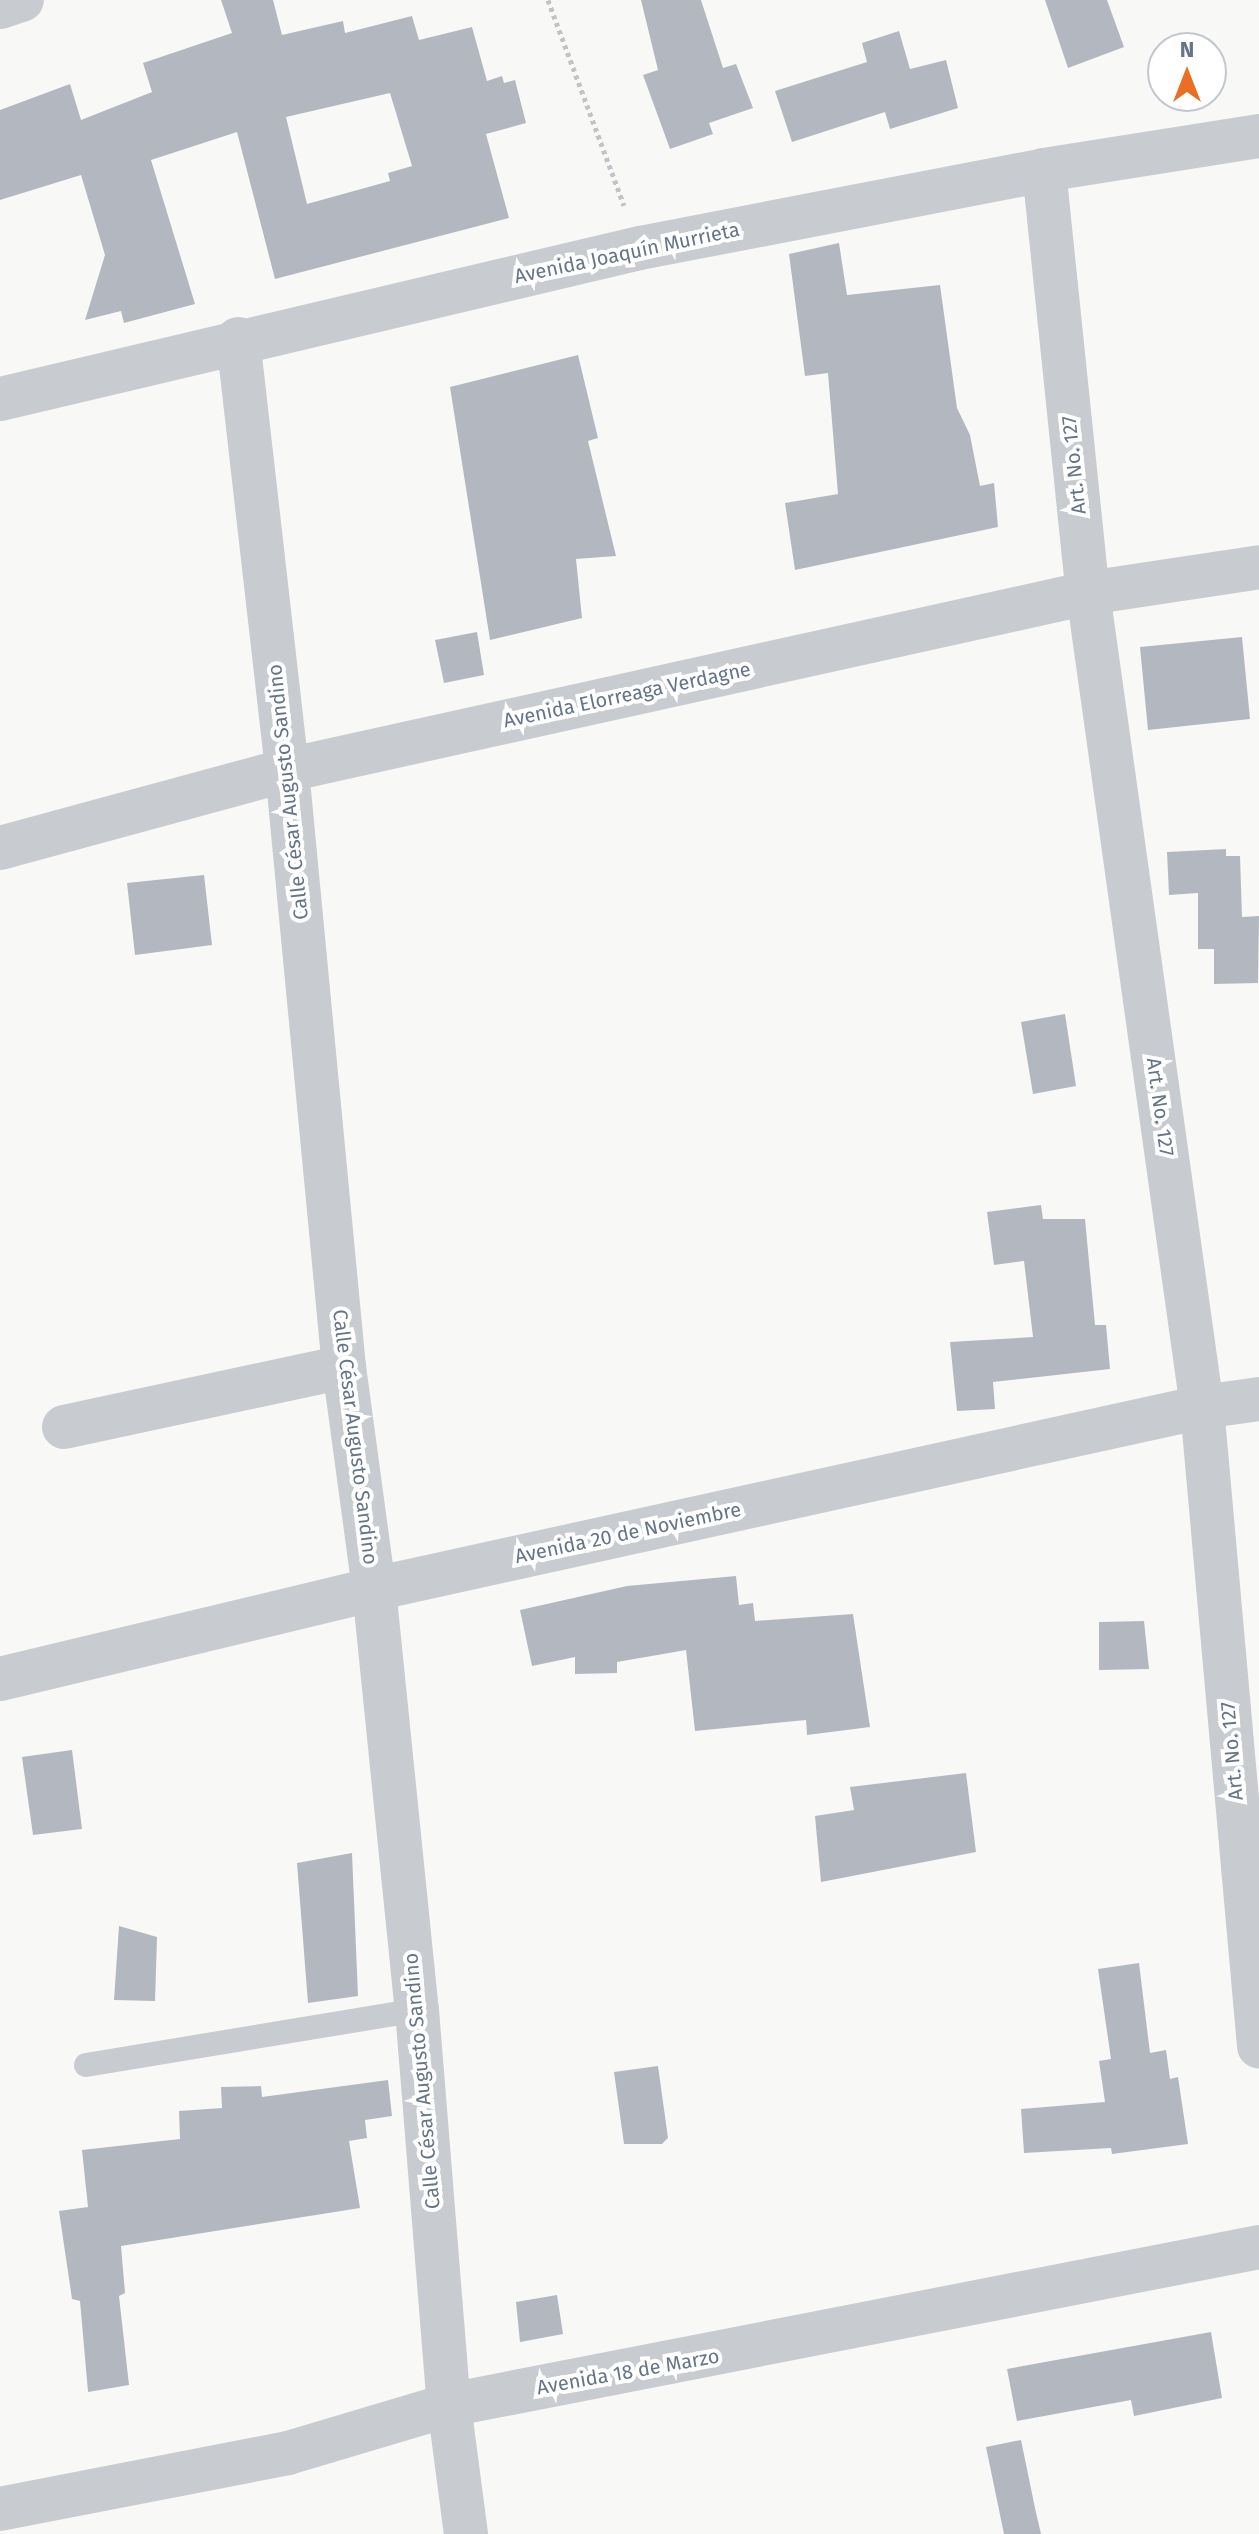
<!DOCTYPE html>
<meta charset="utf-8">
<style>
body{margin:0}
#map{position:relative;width:1259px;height:2534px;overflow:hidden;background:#f8f9f6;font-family:"Fira Sans",sans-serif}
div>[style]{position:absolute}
.building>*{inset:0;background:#b3b8c0}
.path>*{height:5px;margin-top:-2.5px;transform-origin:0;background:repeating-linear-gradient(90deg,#c2c3c6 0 4px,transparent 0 8px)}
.lane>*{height:24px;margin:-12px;padding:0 12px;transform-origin:12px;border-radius:12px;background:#c8cbcf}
.street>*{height:44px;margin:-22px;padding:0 22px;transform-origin:22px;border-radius:22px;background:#c8cbcf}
span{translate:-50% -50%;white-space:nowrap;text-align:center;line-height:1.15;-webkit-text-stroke:8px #fff;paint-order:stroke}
.street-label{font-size:20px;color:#667488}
.north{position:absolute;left:1147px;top:32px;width:80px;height:80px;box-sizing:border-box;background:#fff;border:2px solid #c2c7cf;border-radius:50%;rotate:0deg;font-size:22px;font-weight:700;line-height:32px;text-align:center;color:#667488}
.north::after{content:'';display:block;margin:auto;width:28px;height:36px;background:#ea6f24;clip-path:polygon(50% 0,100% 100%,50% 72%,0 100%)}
</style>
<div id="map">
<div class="building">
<div style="clip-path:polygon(evenodd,221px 0,273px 0,282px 35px,343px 21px,345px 33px,412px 16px,419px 40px,472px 27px,487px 81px,502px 76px,504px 83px,515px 80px,526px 123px,486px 134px,509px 218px,275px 279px,237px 132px,151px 160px,195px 304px,124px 323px,121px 311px,85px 320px,105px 255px,81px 175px,0 200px,0 110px,70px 84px,81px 120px,152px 92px,143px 63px,232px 33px,221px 0,390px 93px,412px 166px,388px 173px,390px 181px,307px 204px,286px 117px,390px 93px)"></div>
<div style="clip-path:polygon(641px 0,701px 0,723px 68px,736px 64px,753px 108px,709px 123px,713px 134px,670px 149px,643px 75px,658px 70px)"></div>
<div style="clip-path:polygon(1045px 0,1107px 0,1124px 47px,1068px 68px)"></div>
<div style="clip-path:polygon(899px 31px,910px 69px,946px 60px,958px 108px,890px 129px,885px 112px,792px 142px,775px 91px,867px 62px,862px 43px)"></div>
<div style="clip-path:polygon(839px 243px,847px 295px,940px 285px,957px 408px,970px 435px,980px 486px,994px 483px,998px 527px,795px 570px,785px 503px,838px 494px,828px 373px,805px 376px,789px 254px)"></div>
<div style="clip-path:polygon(578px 355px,598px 438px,588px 441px,616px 556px,576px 559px,582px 618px,490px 640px,450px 387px)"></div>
<div style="clip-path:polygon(477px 632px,484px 675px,444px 683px,435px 640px)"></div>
<div style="clip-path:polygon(1242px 637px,1250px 719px,1148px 730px,1140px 647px)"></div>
<div style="clip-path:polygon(1226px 849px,1226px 856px,1240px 856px,1242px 917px,1259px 916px,1258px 983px,1214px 984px,1214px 949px,1198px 949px,1198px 893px,1169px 895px,1167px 852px)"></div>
<div style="clip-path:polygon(204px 875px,212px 945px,135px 955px,127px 883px)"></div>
<div style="clip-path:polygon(1065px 1014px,1076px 1086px,1033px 1094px,1021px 1022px)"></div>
<div style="clip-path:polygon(1041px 1205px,1043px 1219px,1085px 1219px,1095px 1325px,1106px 1325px,1110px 1369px,993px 1382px,995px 1409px,957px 1411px,950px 1342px,1033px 1337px,1024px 1261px,994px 1265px,987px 1212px)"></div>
<div style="clip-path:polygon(736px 1576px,739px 1605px,753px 1603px,755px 1621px,853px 1614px,870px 1727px,807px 1735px,806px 1720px,695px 1731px,686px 1650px,617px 1662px,617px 1673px,575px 1674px,575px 1657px,532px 1666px,520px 1610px,627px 1586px)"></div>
<div style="clip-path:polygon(1144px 1621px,1149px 1669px,1099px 1670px,1099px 1622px)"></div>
<div style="clip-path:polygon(72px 1750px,82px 1829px,33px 1835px,22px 1757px)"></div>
<div style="clip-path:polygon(966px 1773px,976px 1852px,821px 1882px,815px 1816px,854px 1810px,850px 1787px)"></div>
<div style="clip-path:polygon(352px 1853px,358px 1996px,308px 2003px,297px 1863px)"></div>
<div style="clip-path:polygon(119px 1926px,157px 1937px,155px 2001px,114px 2000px)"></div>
<div style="clip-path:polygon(1139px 1963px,1150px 2053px,1166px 2050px,1170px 2079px,1178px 2077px,1188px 2144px,1112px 2154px,1111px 2148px,1024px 2153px,1021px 2109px,1105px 2102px,1099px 2061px,1111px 2059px,1098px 1969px)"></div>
<div style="clip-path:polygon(658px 2066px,668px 2138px,662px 2144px,624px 2144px,614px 2072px)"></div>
<div style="clip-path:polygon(388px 2080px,392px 2116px,365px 2120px,367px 2138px,349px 2141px,360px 2208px,121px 2246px,125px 2293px,119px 2296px,129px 2385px,88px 2392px,80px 2301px,72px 2299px,59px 2211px,88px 2207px,82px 2150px,180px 2139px,179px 2111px,222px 2108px,221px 2087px,261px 2086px,262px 2097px)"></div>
<div style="clip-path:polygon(557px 2295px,563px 2334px,520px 2342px,516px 2302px)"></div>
<div style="clip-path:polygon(1211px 2332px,1222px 2398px,1134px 2416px,1131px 2400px,1017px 2421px,1007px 2369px)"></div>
<div style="clip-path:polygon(1021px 2440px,1035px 2508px,1041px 2534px,1004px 2534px,986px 2447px)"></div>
</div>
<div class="path">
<div style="left:548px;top:0;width:219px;rotate:69.7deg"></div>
</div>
<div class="lane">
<div style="left:86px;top:2065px;width:336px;rotate:-9.4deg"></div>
</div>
<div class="street">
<div style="left:0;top:7px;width:23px;rotate:-18deg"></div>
<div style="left:1044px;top:170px;width:425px;rotate:84.1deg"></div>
<div style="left:1088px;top:593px;width:822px;rotate:82.03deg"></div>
<div style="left:1202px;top:1407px;width:642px;rotate:84.9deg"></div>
<div style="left:238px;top:339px;width:434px;rotate:83.5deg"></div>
<div style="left:287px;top:770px;width:600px;rotate:84.55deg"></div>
<div style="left:344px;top:1367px;width:224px;rotate:82.3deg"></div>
<div style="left:374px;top:1589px;width:423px;rotate:84.2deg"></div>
<div style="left:417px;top:2010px;width:396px;rotate:85.4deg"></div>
<div style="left:449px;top:2405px;width:130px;rotate:82.5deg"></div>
<div style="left:0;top:399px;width:658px;rotate:-13.28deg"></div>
<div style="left:640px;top:248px;width:411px;rotate:-10.9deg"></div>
<div style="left:1044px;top:170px;width:218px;rotate:-9deg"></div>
<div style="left:0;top:848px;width:297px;rotate:-15.2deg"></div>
<div style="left:287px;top:770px;width:820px;rotate:-12.46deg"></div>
<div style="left:1088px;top:593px;width:173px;rotate:-8.6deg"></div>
<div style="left:64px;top:1427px;width:286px;rotate:-12.1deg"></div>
<div style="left:0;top:1679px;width:385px;rotate:-13.5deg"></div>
<div style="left:374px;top:1589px;width:848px;rotate:-12.4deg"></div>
<div style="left:1202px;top:1407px;width:58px;rotate:-8deg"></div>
<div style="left:0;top:2509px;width:293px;rotate:-11deg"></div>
<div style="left:288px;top:2453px;width:168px;rotate:-16.6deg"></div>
<div style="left:449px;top:2405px;width:825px;rotate:-11.04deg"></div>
</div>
<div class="street-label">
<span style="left:627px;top:253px;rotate:-12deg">Avenida Joaquín Murrieta</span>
<span style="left:1074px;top:465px;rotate:-96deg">Art. No. 127</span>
<span style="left:627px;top:695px;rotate:-12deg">Avenida Elorreaga Verdagne</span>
<span style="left:288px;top:792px;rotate:-96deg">Calle César Augusto Sandino</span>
<span style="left:1160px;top:1107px;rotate:82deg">Art. No. 127</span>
<span style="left:355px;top:1437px;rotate:83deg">Calle César Augusto Sandino</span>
<span style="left:628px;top:1533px;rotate:-12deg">Avenida 20 de Noviembre</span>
<span style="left:1232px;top:1751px;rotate:-95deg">Art. No. 127</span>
<span style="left:422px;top:2081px;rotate:-95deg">Calle César Augusto Sandino</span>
<span style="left:628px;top:2372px;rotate:-10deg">Avenida 18 de Marzo</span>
</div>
<div class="north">N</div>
</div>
